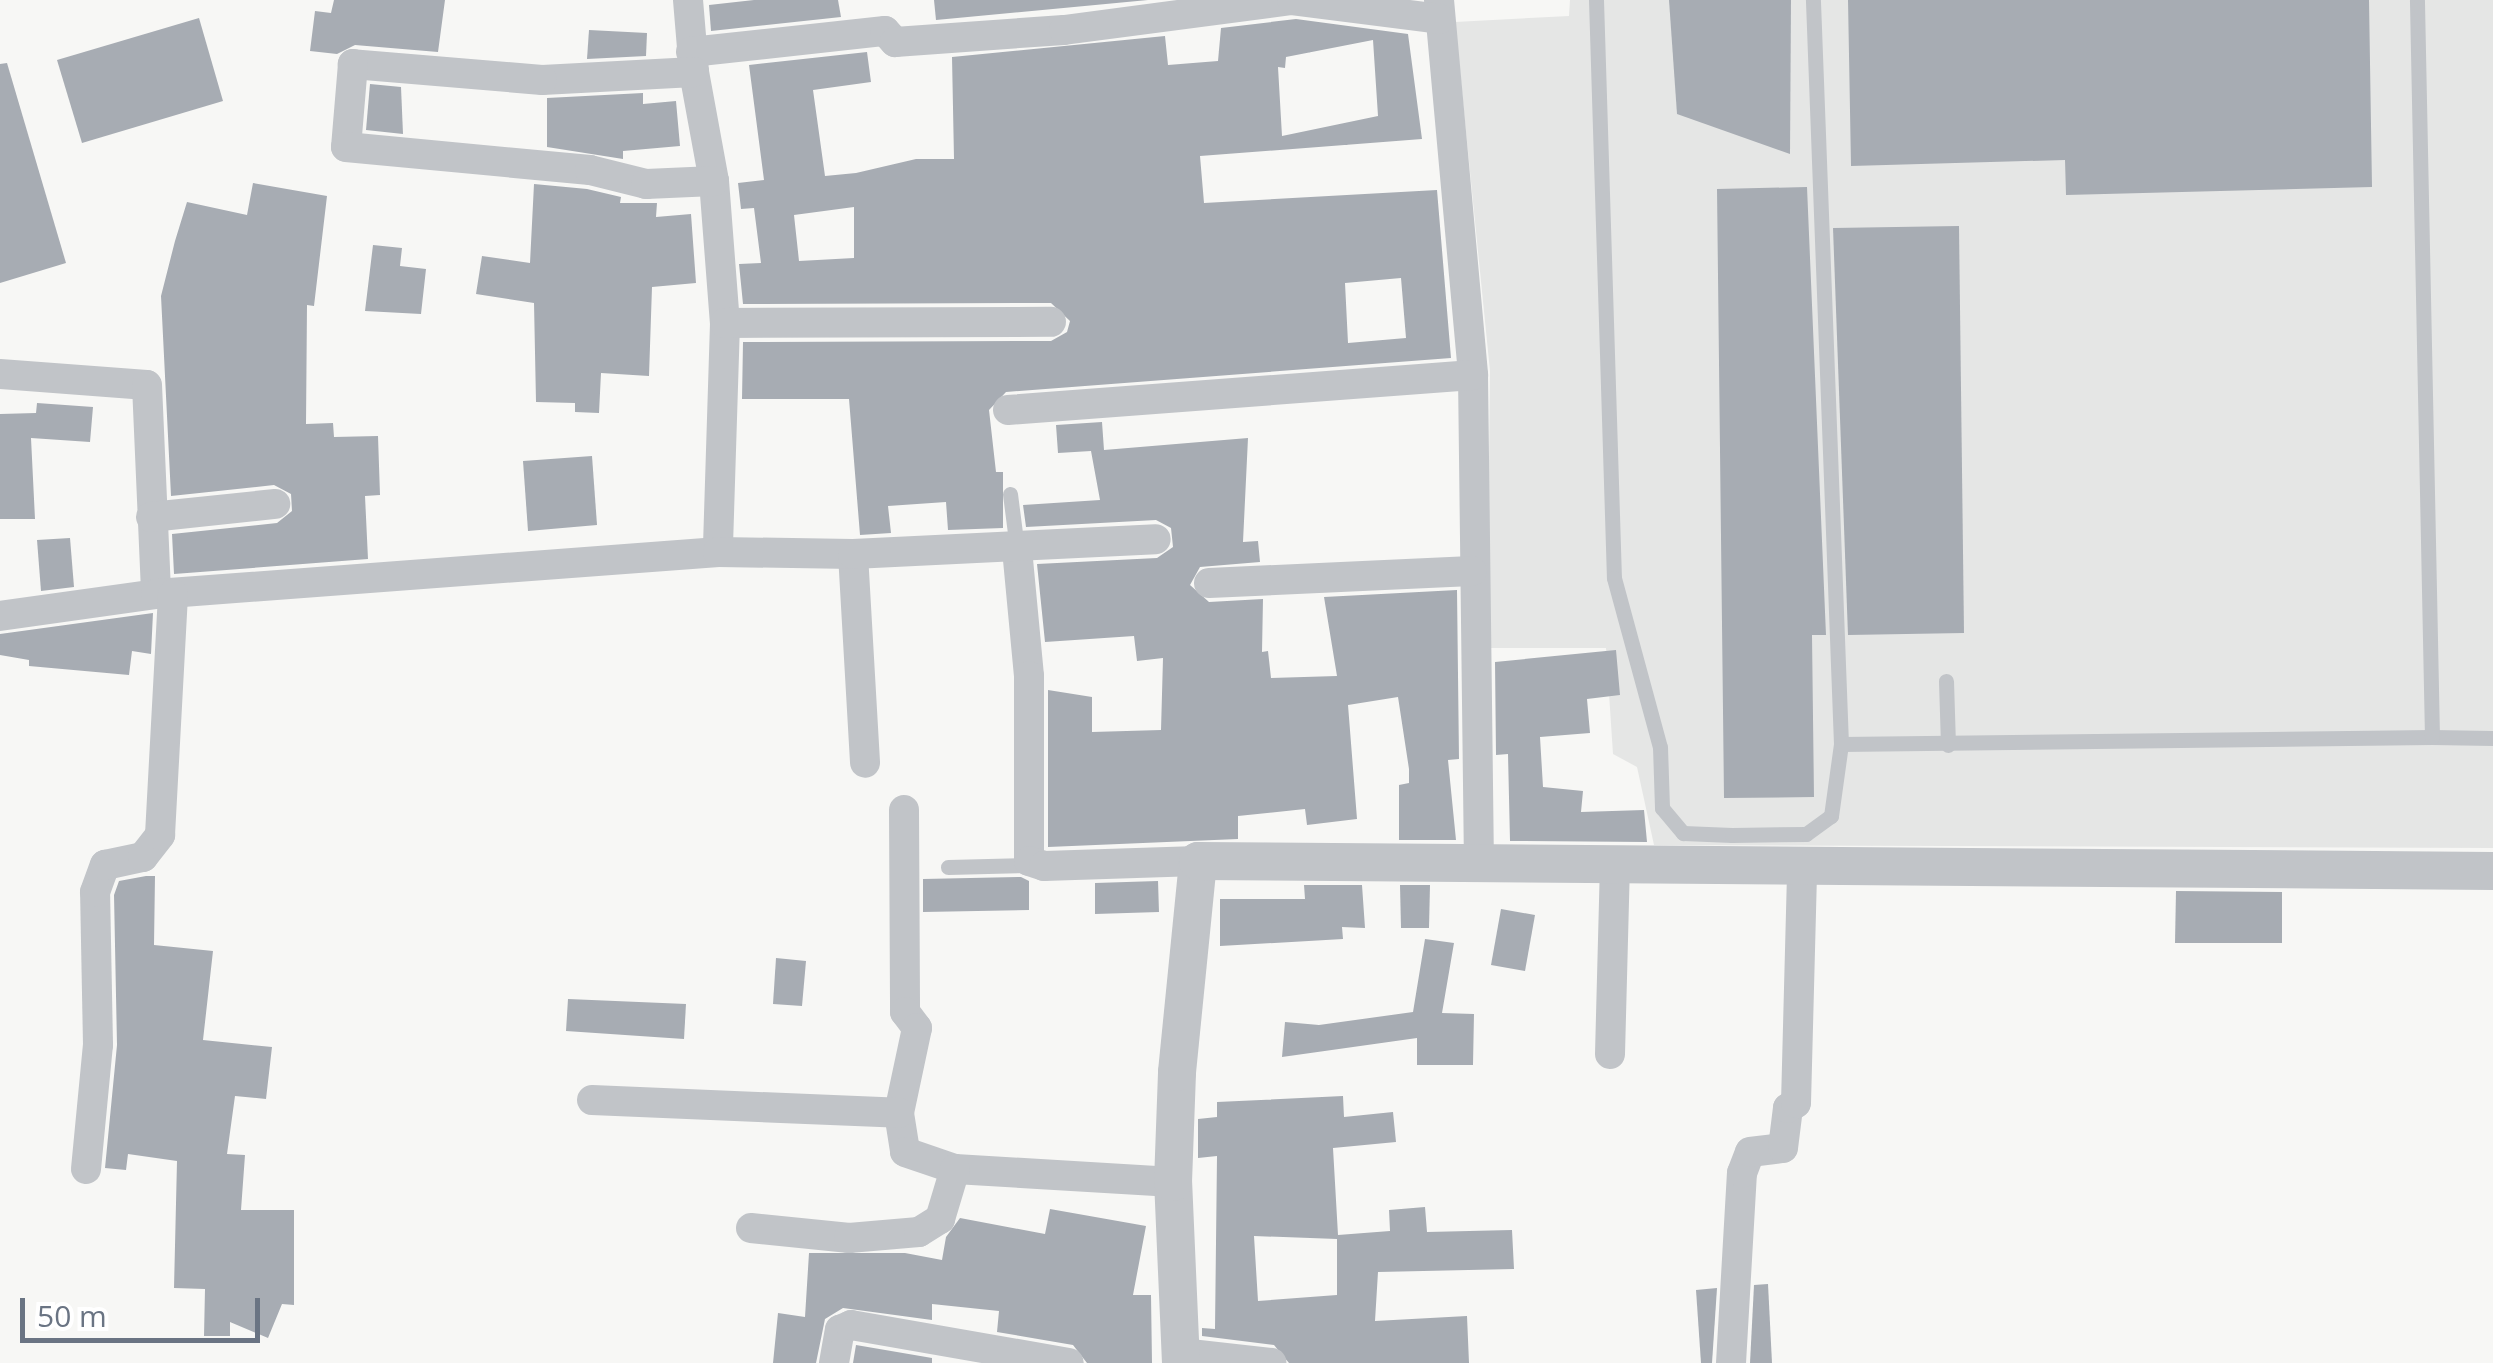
<!DOCTYPE html>
<style>
body{margin:0}
#map{position:relative;width:2493px;height:1363px;overflow:hidden;background:#f7f7f5;font-family:"Open Sans",sans-serif}
div>[style]{position:absolute}
.built>*{inset:0;background:#e5e6e5}
.building>*{inset:0;background:#a7acb3}
.service>*{height:15px;margin:-7.5px;padding:0 7.5px;transform-origin:7.5px;border-radius:7.5px;background:#c1c4c8}
.minor>*{height:30px;margin:-15px;padding:0 15px;transform-origin:15px;border-radius:15px;background:#c1c4c8}
.tertiary>*{height:38px;margin:-19px;padding:0 19px;transform-origin:19px;border-radius:19px;background:#c1c4c8}
span{translate:-50% -50%;white-space:nowrap;text-align:center;line-height:1.15;-webkit-text-stroke:10px #fff;paint-order:stroke}
.scale{position:absolute;left:20px;top:1298px;width:240px;height:45px;box-sizing:border-box;border:5px solid #6a7483;border-top:0;padding-left:12px;font-size:30px;line-height:35px;white-space:nowrap;color:#6a7483;-webkit-text-stroke:8px #fff;paint-order:stroke}
</style>
<div id="map">
<div class="built">
<div style="clip-path:polygon(1570px 0,2493px 0,2493px 848px,1654px 845px,1637px 767px,1613px 754px,1606px 648px,1487px 648px,1490px 371px,1455px 22px,1569px 16px)"></div>
</div>
<div class="building">
<div style="clip-path:polygon(334px 0,445px 0,438px 52px,355px 45px,337px 54px,310px 51px,315px 11px,331px 13px)"></div>
<div style="clip-path:polygon(754px 0,838px 0,841px 17px,711px 31px,709px 5px)"></div>
<div style="clip-path:polygon(934px 0,1148px 0,936px 20px)"></div>
<div style="clip-path:polygon(1669px 0,1791px 0,1790px 154px,1677px 114px)"></div>
<div style="clip-path:polygon(1848px 0,2369px 0,2372px 187px,2066px 195px,2065px 160px,1851px 166px)"></div>
<div style="clip-path:polygon(199px 18px,223px 101px,82px 143px,57px 60px)"></div>
<div style="clip-path:polygon(evenodd,1296px 19px,1408px 34px,1422px 139px,1200px 156px,1204px 203px,1437px 190px,1451px 358px,1006px 392px,989px 410px,996px 472px,1003px 472px,1003px 528px,948px 530px,946px 502px,888px 506px,891px 533px,860px 535px,849px 399px,742px 399px,743px 342px,1051px 341px,1067px 332px,1070px 321px,1051px 303px,743px 304px,739px 264px,761px 263px,754px 208px,741px 209px,738px 183px,764px 180px,749px 65px,867px 52px,871px 82px,813px 90px,825px 176px,856px 173px,916px 159px,954px 159px,952px 57px,1165px 36px,1168px 65px,1218px 61px,1221px 28px,1296px 19px,1373px 40px,1378px 116px,1282px 136px,1278px 67px,1285px 68px,1286px 57px,1373px 40px,1296px 19px,854px 207px,854px 258px,799px 261px,794px 215px,854px 207px,1296px 19px,1401px 278px,1406px 338px,1348px 343px,1345px 283px,1401px 278px)"></div>
<div style="clip-path:polygon(589px 30px,647px 33px,646px 56px,587px 59px)"></div>
<div style="clip-path:polygon(7px 63px,66px 263px,0 283px,0 64px)"></div>
<div style="clip-path:polygon(370px 84px,401px 87px,403px 134px,366px 130px)"></div>
<div style="clip-path:polygon(643px 93px,643px 104px,676px 101px,680px 146px,623px 151px,623px 159px,547px 147px,547px 98px)"></div>
<div style="clip-path:polygon(253px 183px,327px 196px,314px 306px,307px 305px,306px 424px,333px 423px,334px 437px,378px 436px,380px 495px,365px 496px,368px 559px,174px 574px,172px 534px,277px 523px,292px 511px,291px 494px,274px 485px,171px 496px,161px 296px,175px 241px,187px 202px,247px 215px)"></div>
<div style="clip-path:polygon(534px 184px,587px 189px,621px 197px,620px 203px,657px 203px,656px 217px,691px 214px,696px 283px,652px 287px,649px 376px,601px 373px,599px 413px,575px 412px,575px 403px,536px 402px,534px 303px,476px 294px,482px 256px,530px 263px)"></div>
<div style="clip-path:polygon(1807px 187px,1826px 635px,1812px 635px,1814px 797px,1724px 798px,1717px 189px)"></div>
<div style="clip-path:polygon(1959px 226px,1964px 633px,1848px 635px,1833px 228px)"></div>
<div style="clip-path:polygon(373px 245px,402px 248px,400px 266px,426px 269px,421px 314px,365px 311px)"></div>
<div style="clip-path:polygon(37px 403px,93px 407px,90px 442px,31px 438px,35px 519px,0 519px,0 414px,36px 413px)"></div>
<div style="clip-path:polygon(1102px 422px,1104px 450px,1248px 438px,1243px 542px,1258px 541px,1260px 562px,1200px 567px,1190px 585px,1209px 602px,1263px 599px,1262px 652px,1268px 651px,1271px 678px,1337px 676px,1324px 597px,1457px 590px,1459px 759px,1448px 760px,1456px 840px,1399px 840px,1399px 785px,1409px 783px,1409px 769px,1398px 697px,1348px 705px,1357px 819px,1307px 825px,1305px 809px,1238px 816px,1238px 839px,1048px 847px,1048px 690px,1092px 697px,1092px 732px,1161px 730px,1163px 658px,1137px 661px,1134px 636px,1045px 642px,1037px 564px,1157px 558px,1173px 547px,1171px 528px,1156px 520px,1026px 527px,1023px 505px,1100px 500px,1091px 451px,1058px 453px,1056px 425px)"></div>
<div style="clip-path:polygon(592px 456px,597px 525px,528px 531px,523px 461px)"></div>
<div style="clip-path:polygon(70px 538px,74px 587px,41px 591px,37px 540px)"></div>
<div style="clip-path:polygon(153px 613px,151px 654px,132px 651px,129px 675px,29px 666px,29px 660px,0 655px,0 634px)"></div>
<div style="clip-path:polygon(1616px 650px,1620px 695px,1587px 699px,1590px 733px,1540px 737px,1543px 787px,1583px 791px,1581px 812px,1644px 810px,1647px 842px,1510px 841px,1508px 754px,1496px 755px,1495px 662px)"></div>
<div style="clip-path:polygon(146px 876px,155px 876px,154px 945px,213px 951px,203px 1040px,272px 1047px,266px 1099px,235px 1096px,227px 1154px,245px 1155px,241px 1210px,294px 1210px,294px 1305px,282px 1304px,268px 1338px,230px 1322px,230px 1336px,204px 1336px,205px 1289px,174px 1288px,177px 1161px,128px 1154px,126px 1170px,105px 1168px,117px 1045px,114px 895px,119px 881px)"></div>
<div style="clip-path:polygon(1021px 877px,1029px 881px,1029px 910px,923px 912px,923px 879px)"></div>
<div style="clip-path:polygon(1158px 881px,1159px 912px,1095px 914px,1095px 883px)"></div>
<div style="clip-path:polygon(1304px 885px,1362px 885px,1365px 928px,1342px 927px,1343px 939px,1220px 946px,1220px 899px,1305px 899px)"></div>
<div style="clip-path:polygon(1400px 885px,1430px 885px,1429px 928px,1401px 928px)"></div>
<div style="clip-path:polygon(2176px 891px,2282px 892px,2282px 943px,2175px 943px)"></div>
<div style="clip-path:polygon(1501px 909px,1535px 915px,1525px 971px,1491px 965px)"></div>
<div style="clip-path:polygon(1425px 939px,1454px 943px,1442px 1013px,1474px 1014px,1473px 1065px,1417px 1065px,1417px 1038px,1282px 1057px,1285px 1022px,1319px 1025px,1413px 1012px)"></div>
<div style="clip-path:polygon(776px 958px,806px 961px,802px 1006px,773px 1004px)"></div>
<div style="clip-path:polygon(568px 999px,686px 1004px,684px 1039px,566px 1031px)"></div>
<div style="clip-path:polygon(evenodd,1343px 1096px,1344px 1117px,1393px 1112px,1396px 1142px,1333px 1148px,1338px 1235px,1390px 1231px,1389px 1210px,1425px 1207px,1427px 1232px,1512px 1230px,1514px 1269px,1378px 1272px,1375px 1321px,1467px 1316px,1469px 1363px,1289px 1363px,1274px 1345px,1202px 1336px,1202px 1328px,1215px 1329px,1217px 1156px,1198px 1158px,1198px 1119px,1217px 1117px,1217px 1102px,1343px 1096px,1254px 1236px,1337px 1239px,1337px 1295px,1258px 1301px,1254px 1236px)"></div>
<div style="clip-path:polygon(1050px 1209px,1146px 1226px,1133px 1295px,1151px 1295px,1152px 1363px,1087px 1363px,1073px 1345px,997px 1332px,999px 1311px,932px 1304px,932px 1320px,843px 1308px,825px 1319px,816px 1363px,773px 1363px,778px 1313px,805px 1317px,809px 1253px,905px 1253px,942px 1260px,946px 1237px,960px 1218px,1045px 1234px)"></div>
<div style="clip-path:polygon(1768px 1284px,1772px 1363px,1750px 1363px,1754px 1285px)"></div>
<div style="clip-path:polygon(1717px 1288px,1712px 1363px,1701px 1363px,1696px 1290px)"></div>
<div style="clip-path:polygon(856px 1345px,932px 1358px,932px 1363px,853px 1363px)"></div>
</div>
<div class="service">
<div style="left:1596px;top:0;width:578px;rotate:88.22deg"></div>
<div style="left:1614px;top:578px;width:175px;rotate:74.8deg"></div>
<div style="left:1660px;top:747px;width:61px;rotate:88.1deg"></div>
<div style="left:1662px;top:808px;width:33px;rotate:50deg"></div>
<div style="left:1683px;top:833px;width:49px;rotate:2.3deg"></div>
<div style="left:1732px;top:835px;width:74px;rotate:-0.8deg"></div>
<div style="left:1806px;top:834px;width:31px;rotate:-36deg"></div>
<div style="left:1831px;top:816px;width:73px;rotate:-82.1deg"></div>
<div style="left:1841px;top:744px;width:745px;rotate:-92.16deg"></div>
<div style="left:1010px;top:494px;width:55px;rotate:82.7deg"></div>
<div style="left:1946px;top:681px;width:64px;rotate:88.2deg"></div>
<div style="left:2432px;top:737px;width:61px;rotate:0.9deg"></div>
<div style="left:1841px;top:744px;width:591px;rotate:-0.68deg"></div>
<div style="left:2432px;top:737px;width:737px;rotate:-91.17deg"></div>
<div style="left:948px;top:867px;width:84px;rotate:-1.4deg"></div>
</div>
<div class="minor">
<div style="left:688px;top:0;width:72px;rotate:85.2deg"></div>
<div style="left:694px;top:72px;width:111px;rotate:79.6deg"></div>
<div style="left:714px;top:181px;width:142px;rotate:85.6deg"></div>
<div style="left:725px;top:323px;width:229px;rotate:91.8deg"></div>
<div style="left:1439px;top:0;width:377px;rotate:84.8deg"></div>
<div style="left:1473px;top:375px;width:488px;rotate:89.3deg"></div>
<div style="left:691px;top:52px;width:195px;rotate:-6.2deg"></div>
<div style="left:885px;top:31px;width:15px;rotate:48deg"></div>
<div style="left:895px;top:42px;width:169px;rotate:-4.1deg"></div>
<div style="left:1064px;top:30px;width:230px;rotate:-7.5deg"></div>
<div style="left:1292px;top:0;width:149px;rotate:7.3deg"></div>
<div style="left:694px;top:72px;width:152px;rotate:177deg"></div>
<div style="left:542px;top:80px;width:190px;rotate:-175.2deg"></div>
<div style="left:353px;top:64px;width:83px;rotate:94.8deg"></div>
<div style="left:346px;top:147px;width:245px;rotate:5.4deg"></div>
<div style="left:590px;top:170px;width:58px;rotate:14deg"></div>
<div style="left:646px;top:184px;width:68px;rotate:-2.5deg"></div>
<div style="left:725px;top:323px;width:326px;rotate:-0.2deg"></div>
<div style="left:0;top:374px;width:147px;rotate:4.3deg"></div>
<div style="left:147px;top:385px;width:209px;rotate:87.5deg"></div>
<div style="left:1008px;top:410px;width:466px;rotate:-4.3deg"></div>
<div style="left:151px;top:517px;width:125px;rotate:-6deg"></div>
<div style="left:1017px;top:549px;width:128px;rotate:84.6deg"></div>
<div style="left:1029px;top:676px;width:185px;rotate:90deg"></div>
<div style="left:1029px;top:861px;width:16px;rotate:18deg"></div>
<div style="left:1044px;top:866px;width:154px;rotate:-1.9deg"></div>
<div style="left:853px;top:554px;width:209px;rotate:86.7deg"></div>
<div style="left:1209px;top:583px;width:263px;rotate:-2.6deg"></div>
<div style="left:0;top:616px;width:158px;rotate:-8deg"></div>
<div style="left:156px;top:594px;width:564px;rotate:-4.27deg"></div>
<div style="left:718px;top:552px;width:135px;rotate:0.8deg"></div>
<div style="left:853px;top:554px;width:303px;rotate:-2.8deg"></div>
<div style="left:904px;top:810px;width:202px;rotate:89.7deg"></div>
<div style="left:905px;top:1012px;width:20px;rotate:53deg"></div>
<div style="left:917px;top:1028px;width:87px;rotate:102deg"></div>
<div style="left:899px;top:1113px;width:39px;rotate:81deg"></div>
<div style="left:905px;top:1152px;width:53px;rotate:18.8deg"></div>
<div style="left:955px;top:1169px;width:218px;rotate:3.4deg"></div>
<div style="left:1610px;top:1054px;width:188px;rotate:-88.5deg"></div>
<div style="left:592px;top:1100px;width:307px;rotate:2.4deg"></div>
<div style="left:86px;top:1169px;width:125px;rotate:-84.5deg"></div>
<div style="left:98px;top:1045px;width:153px;rotate:-91.1deg"></div>
<div style="left:95px;top:892px;width:29px;rotate:-70deg"></div>
<div style="left:105px;top:865px;width:39px;rotate:-12deg"></div>
<div style="left:143px;top:857px;width:28px;rotate:-52deg"></div>
<div style="left:160px;top:835px;width:241px;rotate:-86.9deg"></div>
<div style="left:751px;top:1228px;width:99px;rotate:5.8deg"></div>
<div style="left:849px;top:1238px;width:70px;rotate:-4.9deg"></div>
<div style="left:919px;top:1232px;width:25px;rotate:-32deg"></div>
<div style="left:940px;top:1219px;width:52px;rotate:-73.3deg"></div>
<div style="left:1181px;top:1353px;width:91px;rotate:6.3deg"></div>
<div style="left:834px;top:1363px;width:34px;rotate:-80deg"></div>
<div style="left:840px;top:1330px;width:12px;rotate:-24deg"></div>
<div style="left:851px;top:1325px;width:221px;rotate:9.9deg"></div>
<div style="left:1731px;top:1363px;width:190px;rotate:-86.7deg"></div>
<div style="left:1742px;top:1173px;width:22px;rotate:-69deg"></div>
<div style="left:1750px;top:1152px;width:33px;rotate:-7deg"></div>
<div style="left:1783px;top:1148px;width:40px;rotate:-82.9deg"></div>
<div style="left:1788px;top:1108px;width:9px;rotate:-32deg"></div>
<div style="left:1796px;top:1103px;width:236px;rotate:-88.5deg"></div>
</div>
<div class="tertiary">
<div style="left:1181px;top:1363px;width:181px;rotate:-92.5deg"></div>
<div style="left:1173px;top:1182px;width:110px;rotate:-87.9deg"></div>
<div style="left:1177px;top:1072px;width:212px;rotate:-84.3deg"></div>
<div style="left:1198px;top:861px;width:1295px;rotate:0.44deg"></div>
</div>
<div class="scale">50 m</div>
</div>
